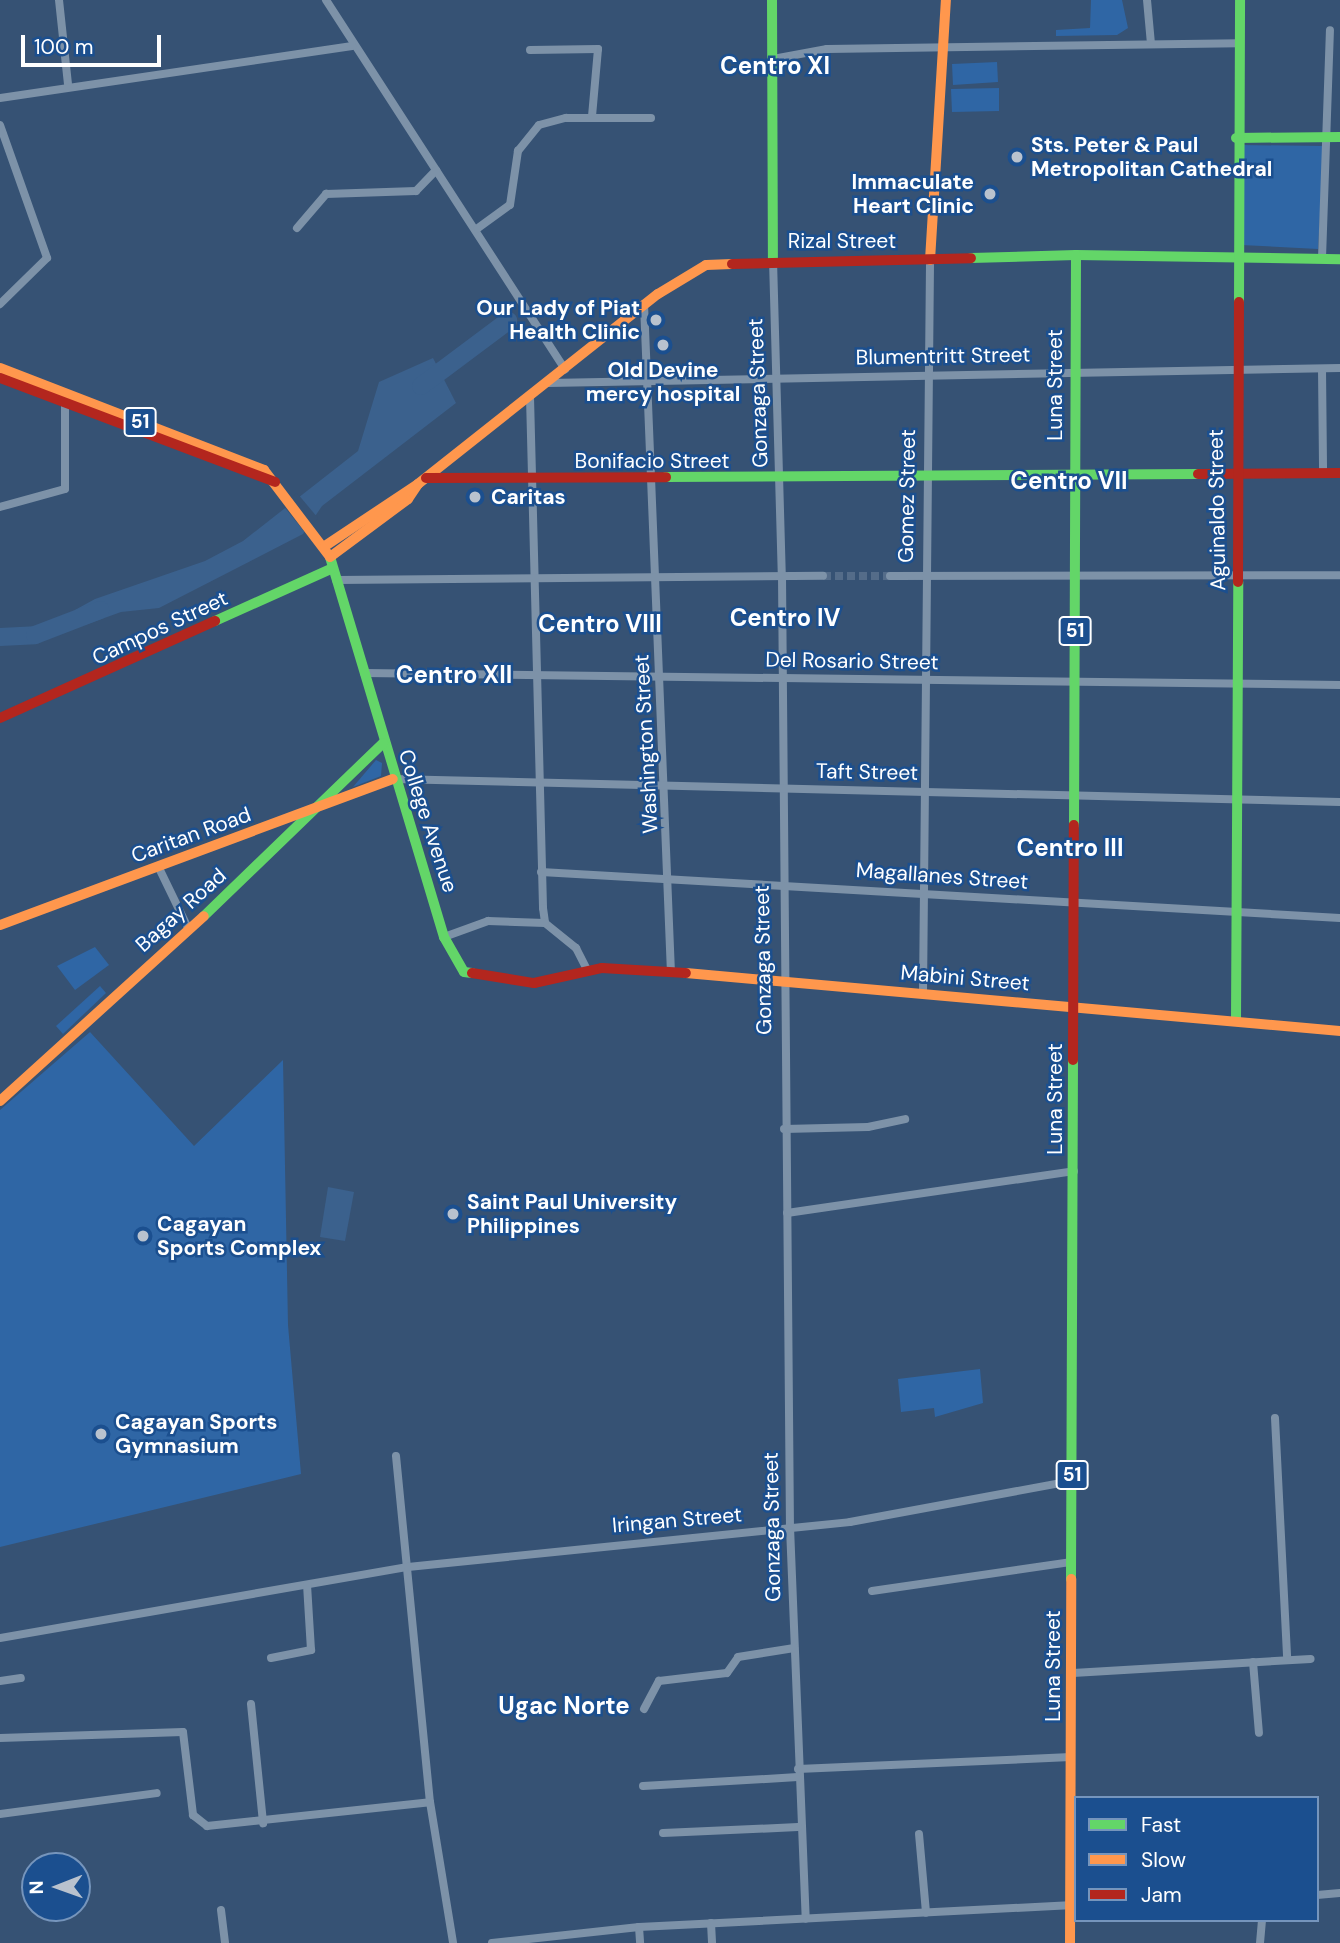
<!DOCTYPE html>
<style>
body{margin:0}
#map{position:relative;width:1340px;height:1943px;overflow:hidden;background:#365274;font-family:"DM Sans",sans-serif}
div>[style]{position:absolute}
.green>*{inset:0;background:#2f66a5}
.water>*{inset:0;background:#3b618d}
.pier>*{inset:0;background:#365274}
.river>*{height:18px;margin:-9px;padding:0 9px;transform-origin:9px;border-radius:9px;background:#3b618d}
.street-tunnel>*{height:8px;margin-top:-4px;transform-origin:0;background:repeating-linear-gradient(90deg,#546c89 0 8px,transparent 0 12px)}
.street>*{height:8px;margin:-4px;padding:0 4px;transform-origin:4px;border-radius:4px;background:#7d92a8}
.fast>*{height:10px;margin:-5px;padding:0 5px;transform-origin:5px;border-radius:5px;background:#63d668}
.slow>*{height:10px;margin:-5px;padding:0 5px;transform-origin:5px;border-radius:5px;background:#ff974d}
.jam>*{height:10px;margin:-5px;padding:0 5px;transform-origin:5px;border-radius:5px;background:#b3261e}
.dots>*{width:19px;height:19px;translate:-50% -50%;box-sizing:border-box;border:4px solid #1b4f8f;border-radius:50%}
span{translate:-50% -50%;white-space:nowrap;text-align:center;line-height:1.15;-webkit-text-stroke:5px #1b4f8f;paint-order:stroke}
.shield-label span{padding:2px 5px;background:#1b4f8f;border:2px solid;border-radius:5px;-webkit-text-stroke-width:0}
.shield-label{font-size:19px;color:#fff;font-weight:700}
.poi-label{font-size:21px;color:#fff;font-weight:700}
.left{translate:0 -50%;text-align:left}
.right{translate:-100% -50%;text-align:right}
.street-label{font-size:21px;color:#fff}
.quarter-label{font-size:24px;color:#fff;font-weight:700}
.legend{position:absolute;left:1074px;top:1796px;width:245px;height:126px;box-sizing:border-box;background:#1b4f8f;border:2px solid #7695bc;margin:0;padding:9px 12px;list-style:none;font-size:21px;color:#fff}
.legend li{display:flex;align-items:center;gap:14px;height:35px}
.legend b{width:35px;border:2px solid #7695bc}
.north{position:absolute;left:21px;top:1852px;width:70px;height:70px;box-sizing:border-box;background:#1b4f8f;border:2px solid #7695bc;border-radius:50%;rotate:269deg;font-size:19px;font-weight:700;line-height:28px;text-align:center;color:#fff}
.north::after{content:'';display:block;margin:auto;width:24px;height:32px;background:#b9c2ce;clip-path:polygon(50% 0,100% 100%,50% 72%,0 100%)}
.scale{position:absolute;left:21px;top:35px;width:140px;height:32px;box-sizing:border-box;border:4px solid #fff;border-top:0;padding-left:9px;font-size:21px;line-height:24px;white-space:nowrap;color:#fff;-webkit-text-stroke:5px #1b4f8f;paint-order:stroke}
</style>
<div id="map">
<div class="green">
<div style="clip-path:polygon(1091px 0,1122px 0,1128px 28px,1117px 35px,1056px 36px,1056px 30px,1090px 28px)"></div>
<div style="clip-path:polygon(997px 62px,998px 82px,953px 85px,952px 64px)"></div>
<div style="clip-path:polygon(999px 88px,999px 111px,952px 112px,951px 89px)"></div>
<div style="clip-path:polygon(1240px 145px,1324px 146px,1318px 249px,1241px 245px)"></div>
<div style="clip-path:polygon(376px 760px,382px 763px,381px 776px,353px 787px)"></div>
<div style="clip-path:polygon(95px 947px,109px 965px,75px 990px,57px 966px)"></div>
<div style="clip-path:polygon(100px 986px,106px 993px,63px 1034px,56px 1026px)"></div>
<div style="clip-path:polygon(90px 1032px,194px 1146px,283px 1060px,288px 1325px,301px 1474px,0 1547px,0 1110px)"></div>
<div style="clip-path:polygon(980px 1369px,983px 1403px,935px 1417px,934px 1408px,901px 1412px,898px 1379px)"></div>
</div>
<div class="water">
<div style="clip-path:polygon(433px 358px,456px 403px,322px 506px,303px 534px,159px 608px,121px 612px,85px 625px,75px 610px,95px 599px,205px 561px,243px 541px,358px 451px,379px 382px)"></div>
<div style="clip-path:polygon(328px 1187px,354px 1192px,345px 1241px,320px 1237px)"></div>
</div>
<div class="pier">
<div style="clip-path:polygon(297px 493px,318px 518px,307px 535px,282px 504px)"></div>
</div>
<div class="river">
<div style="left:421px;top:386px;width:109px;rotate:-36.8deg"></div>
<div style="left:0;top:637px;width:35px;rotate:-3deg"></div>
<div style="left:35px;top:635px;width:70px;rotate:-21deg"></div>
</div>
<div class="street-tunnel">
<div style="left:823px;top:576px;width:67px"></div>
</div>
<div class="street">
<div style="left:59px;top:0;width:84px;rotate:83.9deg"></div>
<div style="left:326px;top:0;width:440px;rotate:57.1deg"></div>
<div style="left:1147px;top:0;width:44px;rotate:84.8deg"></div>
<div style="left:530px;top:50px;width:68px;rotate:-0.8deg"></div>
<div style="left:598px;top:49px;width:67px;rotate:95.1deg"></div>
<div style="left:773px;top:59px;width:55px;rotate:-10.5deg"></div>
<div style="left:827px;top:49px;width:412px;rotate:-0.8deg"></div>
<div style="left:0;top:98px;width:356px;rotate:-8.4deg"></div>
<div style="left:0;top:125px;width:141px;rotate:70.5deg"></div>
<div style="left:47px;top:258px;width:66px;rotate:135.6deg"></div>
<div style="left:297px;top:228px;width:45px;rotate:-49.5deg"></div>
<div style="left:326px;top:194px;width:90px;rotate:-1.9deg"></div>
<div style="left:416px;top:191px;width:29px;rotate:-46deg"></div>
<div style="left:478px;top:228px;width:39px;rotate:-36deg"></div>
<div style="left:510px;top:205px;width:55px;rotate:-81.6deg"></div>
<div style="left:518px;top:151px;width:33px;rotate:-51deg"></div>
<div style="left:539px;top:125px;width:28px;rotate:-15deg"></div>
<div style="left:566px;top:118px;width:85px"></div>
<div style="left:1322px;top:258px;width:228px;rotate:-88deg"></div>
<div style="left:773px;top:260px;width:316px;rotate:88.4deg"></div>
<div style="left:782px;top:576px;width:951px;rotate:89.52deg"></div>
<div style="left:790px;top:1527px;width:392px;rotate:87.7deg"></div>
<div style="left:644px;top:304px;width:669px;rotate:87.69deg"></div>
<div style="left:1322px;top:369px;width:104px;rotate:89.4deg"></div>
<div style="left:548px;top:383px;width:792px;rotate:-1.09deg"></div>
<div style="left:530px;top:397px;width:511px;rotate:88.54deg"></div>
<div style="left:543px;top:908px;width:15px;rotate:82deg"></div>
<div style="left:545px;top:923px;width:40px;rotate:39deg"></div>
<div style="left:576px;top:948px;width:25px;rotate:63deg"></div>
<div style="left:0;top:507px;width:67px;rotate:-15.5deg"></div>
<div style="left:65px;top:489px;width:84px;rotate:-90deg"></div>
<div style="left:890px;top:576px;width:450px;rotate:-0.1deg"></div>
<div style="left:336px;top:580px;width:487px;rotate:-0.5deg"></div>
<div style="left:364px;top:673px;width:976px;rotate:0.7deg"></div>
<div style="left:393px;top:779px;width:947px;rotate:1.39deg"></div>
<div style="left:159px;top:868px;width:67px;rotate:64.2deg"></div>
<div style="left:541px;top:872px;width:800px;rotate:3.29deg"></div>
<div style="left:444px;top:937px;width:47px;rotate:-20deg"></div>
<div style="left:488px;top:921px;width:57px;rotate:2deg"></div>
<div style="left:923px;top:993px;width:733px;rotate:-89.45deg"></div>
<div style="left:784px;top:1129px;width:84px;rotate:-1.4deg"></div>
<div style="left:868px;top:1127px;width:38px;rotate:-12deg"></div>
<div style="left:787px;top:1213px;width:290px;rotate:-8.3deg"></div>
<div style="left:1275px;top:1418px;width:241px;rotate:87.1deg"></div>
<div style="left:396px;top:1456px;width:348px;rotate:84.4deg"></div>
<div style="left:430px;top:1802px;width:143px;rotate:80.7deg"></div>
<div style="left:872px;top:1591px;width:202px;rotate:-8.3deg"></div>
<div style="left:0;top:1638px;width:414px;rotate:-9.9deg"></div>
<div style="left:408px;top:1567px;width:444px;rotate:-5.8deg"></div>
<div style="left:850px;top:1522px;width:226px;rotate:-10.5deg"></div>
<div style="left:271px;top:1658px;width:41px;rotate:-11.3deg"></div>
<div style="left:311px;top:1650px;width:65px;rotate:-93.5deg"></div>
<div style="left:1253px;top:1662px;width:71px;rotate:85.2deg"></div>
<div style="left:1073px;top:1673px;width:238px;rotate:-3.4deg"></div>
<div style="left:0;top:1681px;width:21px;rotate:-8deg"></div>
<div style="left:251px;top:1704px;width:120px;rotate:84.2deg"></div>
<div style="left:644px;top:1709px;width:32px;rotate:-62deg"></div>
<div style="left:659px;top:1681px;width:68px;rotate:-6.7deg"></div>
<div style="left:727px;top:1673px;width:19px;rotate:-55deg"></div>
<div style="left:738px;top:1657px;width:57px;rotate:-9.1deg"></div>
<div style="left:0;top:1738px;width:183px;rotate:-1.9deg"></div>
<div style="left:183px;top:1732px;width:84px;rotate:83.1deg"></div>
<div style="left:193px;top:1815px;width:18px;rotate:38deg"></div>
<div style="left:207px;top:1826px;width:224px;rotate:-6.1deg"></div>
<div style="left:798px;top:1769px;width:273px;rotate:-2.5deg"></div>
<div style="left:643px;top:1786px;width:155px;rotate:-3.3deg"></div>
<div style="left:0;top:1814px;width:158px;rotate:-7.6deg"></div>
<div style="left:663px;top:1833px;width:135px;rotate:-2.5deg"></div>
<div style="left:919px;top:1834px;width:79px;rotate:84.9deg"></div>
<div style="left:1317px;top:1895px;width:23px;rotate:-5deg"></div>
<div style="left:221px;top:1910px;width:33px;rotate:83deg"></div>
<div style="left:711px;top:1923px;width:20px;rotate:87deg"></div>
<div style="left:639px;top:1927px;width:16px;rotate:86deg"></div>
<div style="left:492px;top:1943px;width:148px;rotate:-6.2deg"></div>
<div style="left:639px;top:1927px;width:435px;rotate:-2.9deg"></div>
<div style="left:1260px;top:1943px;width:23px;rotate:-85deg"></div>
</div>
<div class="fast">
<div style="left:772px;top:0;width:260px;rotate:89.8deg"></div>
<div style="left:1236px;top:138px;width:104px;rotate:-0.6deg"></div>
<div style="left:1076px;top:255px;width:264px;rotate:0.9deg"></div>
<div style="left:971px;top:258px;width:105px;rotate:-1.6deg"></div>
<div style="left:1076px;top:255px;width:570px;rotate:90.2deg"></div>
<div style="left:1239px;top:302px;width:302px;rotate:-89.8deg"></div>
<div style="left:666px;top:477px;width:532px;rotate:-0.32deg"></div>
<div style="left:330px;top:557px;width:397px;rotate:73.3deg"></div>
<div style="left:444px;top:937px;width:40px;rotate:60.3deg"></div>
<div style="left:464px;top:972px;width:8px;rotate:7deg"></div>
<div style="left:215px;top:621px;width:129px;rotate:-24.2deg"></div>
<div style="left:204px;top:916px;width:249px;rotate:-44deg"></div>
<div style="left:1236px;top:1020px;width:438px;rotate:-89.7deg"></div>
<div style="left:1071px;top:1579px;width:519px;rotate:-89.78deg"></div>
</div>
<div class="slow">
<div style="left:930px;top:260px;width:260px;rotate:-86.5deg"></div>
<div style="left:0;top:368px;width:283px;rotate:21.1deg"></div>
<div style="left:264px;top:470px;width:109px;rotate:52.8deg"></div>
<div style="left:330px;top:557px;width:97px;rotate:-36.6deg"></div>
<div style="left:408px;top:499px;width:18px;rotate:-56deg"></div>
<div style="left:325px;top:546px;width:112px;rotate:-33.7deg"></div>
<div style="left:418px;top:484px;width:306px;rotate:-38.4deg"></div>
<div style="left:658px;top:294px;width:56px;rotate:-31.1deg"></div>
<div style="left:706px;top:265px;width:26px;rotate:-2deg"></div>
<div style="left:0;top:925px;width:419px;rotate:-20.4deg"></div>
<div style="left:686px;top:973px;width:657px;rotate:5.07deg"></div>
<div style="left:0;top:1101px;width:275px;rotate:-42.2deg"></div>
<div style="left:1070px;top:1943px;width:364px;rotate:-89.8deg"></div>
</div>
<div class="jam">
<div style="left:732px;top:264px;width:239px;rotate:-1.4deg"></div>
<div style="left:0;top:378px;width:294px;rotate:20.7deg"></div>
<div style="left:1198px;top:474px;width:142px;rotate:-0.4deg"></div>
<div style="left:426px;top:478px;width:240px;rotate:-0.2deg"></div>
<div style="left:1238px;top:582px;width:280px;rotate:-89.8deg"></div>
<div style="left:0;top:718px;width:236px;rotate:-24.3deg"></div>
<div style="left:472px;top:973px;width:63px;rotate:9.2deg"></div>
<div style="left:534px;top:983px;width:70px;rotate:-12.4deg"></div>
<div style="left:602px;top:968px;width:84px;rotate:3.4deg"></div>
<div style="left:1073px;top:1060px;width:235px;rotate:-89.8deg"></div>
</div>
<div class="dots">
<div style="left:1017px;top:157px;background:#b9c2ce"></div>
<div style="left:990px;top:194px;background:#b9c2ce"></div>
<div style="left:656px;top:320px;background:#b9c2ce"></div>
<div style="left:663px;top:345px;background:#b9c2ce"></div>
<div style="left:475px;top:497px;background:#b9c2ce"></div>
<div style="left:453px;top:1214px;background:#b9c2ce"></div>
<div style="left:143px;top:1236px;background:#b9c2ce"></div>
<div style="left:101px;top:1434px;background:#b9c2ce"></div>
</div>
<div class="shield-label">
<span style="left:140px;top:422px">51</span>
<span style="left:1075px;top:631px">51</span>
<span style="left:1072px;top:1475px">51</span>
</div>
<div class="poi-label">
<span class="left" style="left:1031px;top:157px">Sts. Peter &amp; Paul<br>Metropolitan Cathedral</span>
<span class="right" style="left:974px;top:194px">Immaculate<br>Heart Clinic</span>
<span class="right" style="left:640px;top:320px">Our Lady of Piat<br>Health Clinic</span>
<span style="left:663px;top:382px">Old Devine<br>mercy hospital</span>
<span class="left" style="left:491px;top:497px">Caritas</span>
<span class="left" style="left:467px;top:1214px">Saint Paul University<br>Philippines</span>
<span class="left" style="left:157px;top:1236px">Cagayan<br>Sports Complex</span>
<span class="left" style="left:115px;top:1434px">Cagayan Sports<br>Gymnasium</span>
</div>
<div class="street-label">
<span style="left:842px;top:241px">Rizal Street</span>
<span style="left:943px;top:356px;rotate:-1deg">Blumentritt Street</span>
<span style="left:1055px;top:385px;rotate:-90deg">Luna Street</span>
<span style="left:758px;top:393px;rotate:-92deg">Gonzaga Street</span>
<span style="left:652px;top:461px">Bonifacio Street</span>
<span style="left:907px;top:496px;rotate:-89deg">Gomez Street</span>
<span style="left:1217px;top:510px;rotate:-91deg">Aguinaldo Street</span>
<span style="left:160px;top:628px;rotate:-25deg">Campos Street</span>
<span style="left:852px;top:661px;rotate:1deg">Del Rosario Street</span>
<span style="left:646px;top:744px;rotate:-93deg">Washington Street</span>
<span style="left:867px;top:772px;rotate:1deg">Taft Street</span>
<span style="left:428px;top:821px;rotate:72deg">College Avenue</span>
<span style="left:191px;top:835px;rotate:-20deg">Caritan Road</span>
<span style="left:942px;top:876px;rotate:4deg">Magallanes Street</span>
<span style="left:181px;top:910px;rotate:-42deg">Bagay Road</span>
<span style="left:763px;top:960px;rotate:-91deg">Gonzaga Street</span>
<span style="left:965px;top:978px;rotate:5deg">Mabini Street</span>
<span style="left:1055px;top:1099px;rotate:-90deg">Luna Street</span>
<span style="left:677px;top:1520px;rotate:-5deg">Iringan Street</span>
<span style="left:772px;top:1527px;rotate:-91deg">Gonzaga Street</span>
<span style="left:1053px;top:1666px;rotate:-90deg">Luna Street</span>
</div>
<div class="quarter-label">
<span style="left:775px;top:66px">Centro XI</span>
<span style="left:1069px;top:481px">Centro VII</span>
<span style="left:785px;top:618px">Centro IV</span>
<span style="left:600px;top:624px">Centro VIII</span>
<span style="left:454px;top:675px">Centro XII</span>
<span style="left:1070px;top:848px">Centro III</span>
<span style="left:564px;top:1706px">Ugac Norte</span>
</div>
<ul class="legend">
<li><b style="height:9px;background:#63d668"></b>Fast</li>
<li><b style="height:9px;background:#ff974d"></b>Slow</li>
<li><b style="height:9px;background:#b3261e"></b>Jam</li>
</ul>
<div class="north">N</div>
<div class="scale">100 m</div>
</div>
